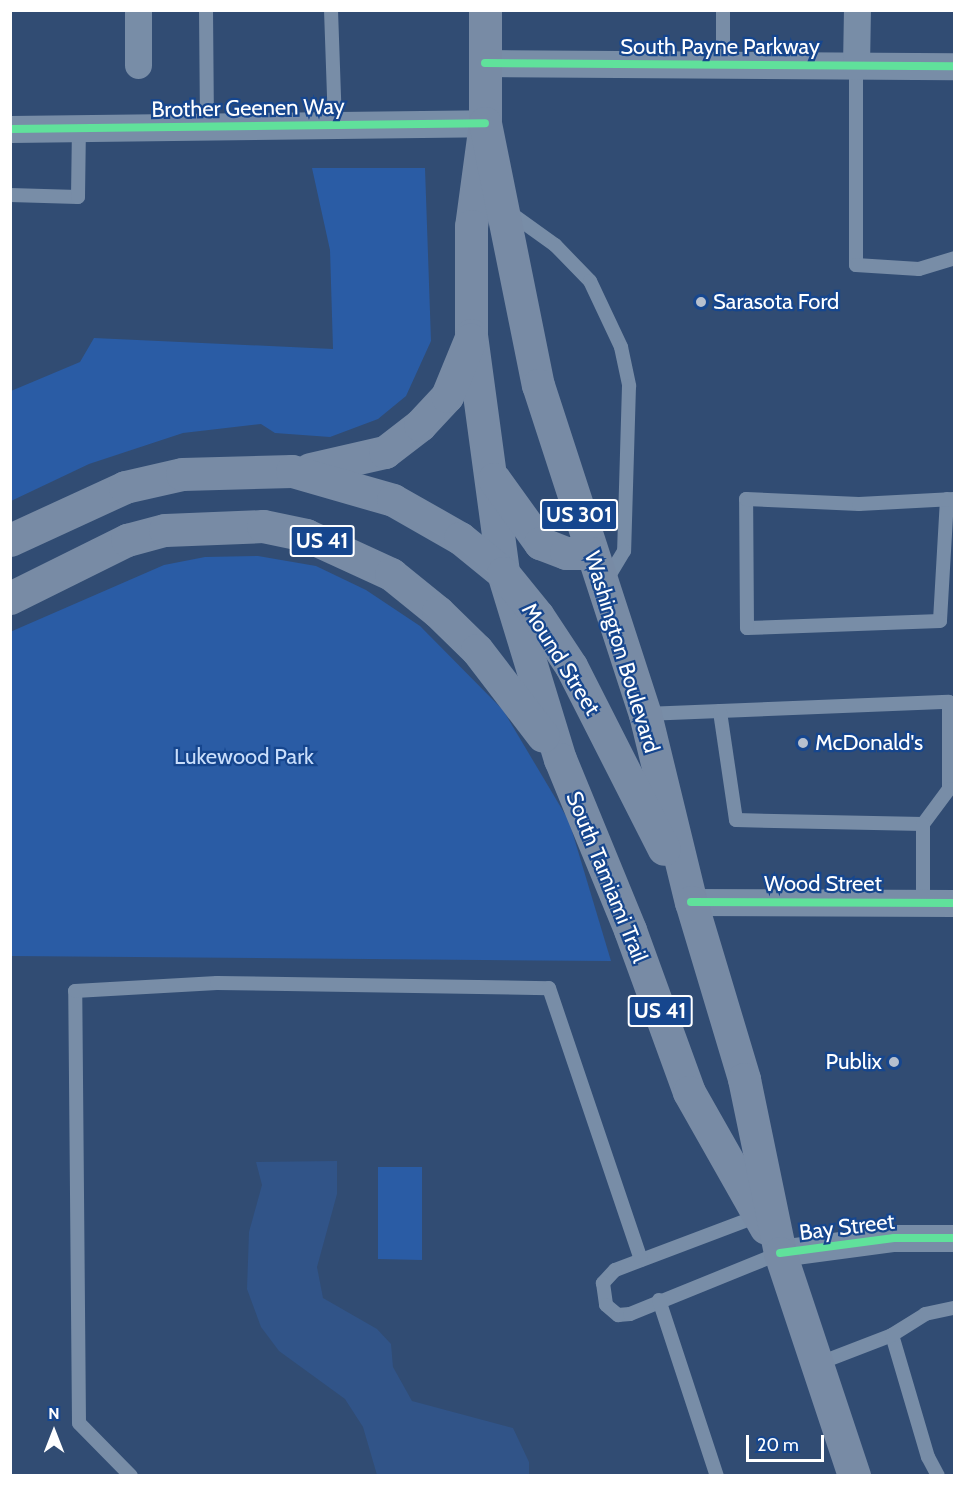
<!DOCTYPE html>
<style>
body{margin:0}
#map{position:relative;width:965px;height:1486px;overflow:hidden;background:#314c73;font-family:Cabin,sans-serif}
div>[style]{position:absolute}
.green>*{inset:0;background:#2a5ca5}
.water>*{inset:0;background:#315488}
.lane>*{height:14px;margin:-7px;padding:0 7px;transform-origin:7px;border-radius:7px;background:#788da7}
.street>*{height:27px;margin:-13.5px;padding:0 13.5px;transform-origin:13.5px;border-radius:13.5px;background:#788da7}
.primary>*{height:33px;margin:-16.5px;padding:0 16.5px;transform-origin:16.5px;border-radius:16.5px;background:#788ba5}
.cycleway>*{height:8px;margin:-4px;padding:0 4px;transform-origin:4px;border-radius:4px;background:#60e19b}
.dots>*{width:16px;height:16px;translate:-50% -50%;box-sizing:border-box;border:3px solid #16468e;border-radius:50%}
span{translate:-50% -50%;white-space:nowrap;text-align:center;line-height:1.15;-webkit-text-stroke:4.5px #16468e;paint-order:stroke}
.shield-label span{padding:2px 4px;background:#16468e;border:2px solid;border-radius:4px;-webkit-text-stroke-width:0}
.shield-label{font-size:21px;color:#fff;font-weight:700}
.street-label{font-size:22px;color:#fff}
.poi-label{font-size:22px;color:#fff}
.left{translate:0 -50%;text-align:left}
.right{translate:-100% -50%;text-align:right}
.park-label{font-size:22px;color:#c9defb}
.frame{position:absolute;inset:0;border:12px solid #fff;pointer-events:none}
.north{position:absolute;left:24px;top:1402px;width:60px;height:60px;-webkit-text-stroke:4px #16468e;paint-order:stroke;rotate:0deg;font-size:16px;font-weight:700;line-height:24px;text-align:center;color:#fff}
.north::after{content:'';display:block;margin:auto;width:21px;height:27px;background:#fff;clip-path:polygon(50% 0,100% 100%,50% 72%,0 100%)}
.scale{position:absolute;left:746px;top:1435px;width:78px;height:27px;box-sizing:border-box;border:3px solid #fff;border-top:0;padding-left:8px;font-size:18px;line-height:21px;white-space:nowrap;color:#fff;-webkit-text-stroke:4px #16468e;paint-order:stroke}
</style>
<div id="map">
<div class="green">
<div style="clip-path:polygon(312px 168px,425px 168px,431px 341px,406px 396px,378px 419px,330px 437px,275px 433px,261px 424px,183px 433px,89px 464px,11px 501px,11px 391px,80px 362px,94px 338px,333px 349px,330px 250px)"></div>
<div style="clip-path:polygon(258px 556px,316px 566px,366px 590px,420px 626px,503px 710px,569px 821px,611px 961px,11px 956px,10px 632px,164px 565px,205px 557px)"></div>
<div style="clip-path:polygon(378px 1167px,422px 1167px,422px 1260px,378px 1259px)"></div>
</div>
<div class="water">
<div style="clip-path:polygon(337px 1161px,337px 1194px,317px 1267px,323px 1298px,377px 1329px,391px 1344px,393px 1367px,412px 1401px,513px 1428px,529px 1462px,529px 1475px,377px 1475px,363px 1427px,345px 1399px,279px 1351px,261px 1327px,247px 1289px,249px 1232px,262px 1185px,256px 1162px)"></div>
</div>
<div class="lane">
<div style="left:206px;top:10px;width:117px;rotate:89.5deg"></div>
<div style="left:331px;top:10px;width:116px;rotate:88deg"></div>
<div style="left:723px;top:10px;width:55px;rotate:90deg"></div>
<div style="left:856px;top:66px;width:199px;rotate:90deg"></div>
<div style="left:856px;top:265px;width:63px;rotate:3.6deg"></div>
<div style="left:919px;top:269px;width:37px;rotate:-17deg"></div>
<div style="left:10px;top:195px;width:68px;rotate:1.7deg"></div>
<div style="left:78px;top:197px;width:68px;rotate:-89.2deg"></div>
<div style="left:509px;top:212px;width:57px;rotate:35.7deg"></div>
<div style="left:555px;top:245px;width:50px;rotate:45.8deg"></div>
<div style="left:590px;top:281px;width:73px;rotate:64.8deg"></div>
<div style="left:621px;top:347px;width:40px;rotate:78deg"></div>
<div style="left:629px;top:386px;width:165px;rotate:91.7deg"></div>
<div style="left:624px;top:551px;width:37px;rotate:121deg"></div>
<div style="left:947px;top:499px;width:122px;rotate:93.3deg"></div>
<div style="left:940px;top:621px;width:193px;rotate:177.9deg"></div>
<div style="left:747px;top:628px;width:129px;rotate:-90.4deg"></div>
<div style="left:746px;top:499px;width:113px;rotate:2.5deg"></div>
<div style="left:859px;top:504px;width:95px;rotate:-3deg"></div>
<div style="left:645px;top:714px;width:75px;rotate:-2.3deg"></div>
<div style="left:720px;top:711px;width:229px;rotate:-2.3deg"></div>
<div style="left:949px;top:702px;width:87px;rotate:90deg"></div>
<div style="left:949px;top:789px;width:44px;rotate:126.6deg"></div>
<div style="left:923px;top:824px;width:187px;rotate:-178.8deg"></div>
<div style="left:736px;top:820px;width:110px;rotate:-98.4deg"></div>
<div style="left:923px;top:903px;width:79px;rotate:-90deg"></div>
<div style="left:758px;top:1216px;width:153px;rotate:159.3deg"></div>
<div style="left:615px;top:1270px;width:18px;rotate:133deg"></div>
<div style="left:603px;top:1283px;width:22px;rotate:82deg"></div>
<div style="left:606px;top:1305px;width:16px;rotate:40deg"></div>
<div style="left:618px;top:1315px;width:12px;rotate:-5deg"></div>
<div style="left:630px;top:1314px;width:162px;rotate:-22.1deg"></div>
<div style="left:659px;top:1300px;width:185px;rotate:71.8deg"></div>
<div style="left:892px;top:1335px;width:127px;rotate:73.6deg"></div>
<div style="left:928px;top:1457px;width:21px;rotate:62deg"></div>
<div style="left:817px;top:1364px;width:80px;rotate:-21.1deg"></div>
<div style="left:892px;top:1335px;width:39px;rotate:-32deg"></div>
<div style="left:925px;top:1314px;width:30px;rotate:-12deg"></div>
<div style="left:131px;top:1476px;width:74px;rotate:-134.5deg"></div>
<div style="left:79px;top:1423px;width:432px;rotate:-90.5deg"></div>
<div style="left:75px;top:991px;width:142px;rotate:-3.2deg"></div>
<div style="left:217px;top:983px;width:332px;rotate:0.9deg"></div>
<div style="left:549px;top:988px;width:287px;rotate:71.3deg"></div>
</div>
<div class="street">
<div style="left:485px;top:63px;width:469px;rotate:0.4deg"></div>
<div style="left:138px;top:65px;width:55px;rotate:-90deg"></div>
<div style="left:856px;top:66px;width:56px;rotate:-89deg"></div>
<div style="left:10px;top:129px;width:475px;rotate:-0.7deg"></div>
<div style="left:691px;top:902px;width:263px;rotate:0.2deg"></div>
<div style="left:780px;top:1253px;width:115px;rotate:-7.5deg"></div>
<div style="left:894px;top:1238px;width:60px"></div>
</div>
<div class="primary">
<div style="left:485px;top:10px;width:113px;rotate:90deg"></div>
<div style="left:485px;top:123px;width:104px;rotate:97.7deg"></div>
<div style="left:471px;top:226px;width:109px;rotate:90deg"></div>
<div style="left:471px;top:335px;width:240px;rotate:82.3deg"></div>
<div style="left:503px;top:573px;width:195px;rotate:73deg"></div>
<div style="left:560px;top:759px;width:185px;rotate:67.7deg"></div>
<div style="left:630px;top:930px;width:172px;rotate:70deg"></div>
<div style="left:689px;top:1092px;width:156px;rotate:60.5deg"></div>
<div style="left:485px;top:123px;width:267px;rotate:78.6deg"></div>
<div style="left:538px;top:385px;width:346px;rotate:72deg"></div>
<div style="left:645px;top:714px;width:194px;rotate:76.3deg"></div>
<div style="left:691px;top:902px;width:185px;rotate:73.3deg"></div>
<div style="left:744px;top:1079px;width:178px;rotate:78.3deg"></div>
<div style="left:780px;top:1253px;width:235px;rotate:71.6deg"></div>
<div style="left:310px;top:469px;width:77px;rotate:-12.8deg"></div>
<div style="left:385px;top:452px;width:44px;rotate:-37.6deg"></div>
<div style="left:420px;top:425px;width:40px;rotate:-47deg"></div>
<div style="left:447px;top:396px;width:61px;rotate:-67.7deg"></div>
<div style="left:494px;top:479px;width:79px;rotate:54.3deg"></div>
<div style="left:540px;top:543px;width:28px;rotate:21deg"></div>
<div style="left:566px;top:553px;width:26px"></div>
<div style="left:10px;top:540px;width:127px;rotate:-24.7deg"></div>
<div style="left:125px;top:487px;width:58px;rotate:-12.8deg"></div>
<div style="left:182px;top:474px;width:110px;rotate:-1.6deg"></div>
<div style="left:292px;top:471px;width:105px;rotate:16deg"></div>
<div style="left:393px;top:500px;width:77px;rotate:29.6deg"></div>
<div style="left:460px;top:538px;width:55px;rotate:39.1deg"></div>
<div style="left:503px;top:573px;width:55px;rotate:50.9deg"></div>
<div style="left:538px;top:616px;width:60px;rotate:56.6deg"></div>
<div style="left:571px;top:666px;width:205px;rotate:63.1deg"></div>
<div style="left:10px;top:598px;width:131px;rotate:-26.4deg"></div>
<div style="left:127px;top:540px;width:39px;rotate:-15deg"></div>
<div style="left:165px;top:530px;width:98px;rotate:-2.3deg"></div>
<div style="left:263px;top:526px;width:44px;rotate:11.8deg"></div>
<div style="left:306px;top:535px;width:94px;rotate:24.6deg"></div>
<div style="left:391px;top:574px;width:60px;rotate:39deg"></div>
<div style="left:438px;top:612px;width:54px;rotate:44.3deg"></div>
<div style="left:477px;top:650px;width:108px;rotate:52.5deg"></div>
</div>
<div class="cycleway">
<div style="left:485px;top:63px;width:469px;rotate:0.4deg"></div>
<div style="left:10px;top:129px;width:475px;rotate:-0.7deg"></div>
<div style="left:691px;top:902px;width:263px;rotate:0.2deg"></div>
<div style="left:780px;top:1253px;width:115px;rotate:-7.5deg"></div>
<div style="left:894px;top:1238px;width:60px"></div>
</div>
<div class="dots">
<div style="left:701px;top:302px;background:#b7c0ce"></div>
<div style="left:803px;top:743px;background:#b7c0ce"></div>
<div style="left:894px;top:1062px;background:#b7c0ce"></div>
</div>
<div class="shield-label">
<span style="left:579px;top:515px">US 301</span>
<span style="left:322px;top:541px">US 41</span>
<span style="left:660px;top:1011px">US 41</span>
</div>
<div class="street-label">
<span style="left:720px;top:47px">South Payne Parkway</span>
<span style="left:248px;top:108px;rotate:-1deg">Brother Geenen Way</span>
<span style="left:622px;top:652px;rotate:73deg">Washington Boulevard</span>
<span style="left:561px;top:659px;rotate:58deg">Mound Street</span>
<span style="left:607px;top:877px;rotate:68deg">South Tamiami Trail</span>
<span style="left:823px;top:884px">Wood Street</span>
<span style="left:847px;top:1227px;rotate:-7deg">Bay Street</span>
</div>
<div class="poi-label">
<span class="left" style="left:713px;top:302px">Sarasota Ford</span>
<span class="left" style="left:815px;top:743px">McDonald's</span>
<span class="right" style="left:882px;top:1062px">Publix</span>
</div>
<div class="park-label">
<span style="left:244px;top:757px">Lukewood Park</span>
</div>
<div class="frame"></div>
<div class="north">N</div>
<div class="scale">20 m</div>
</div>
